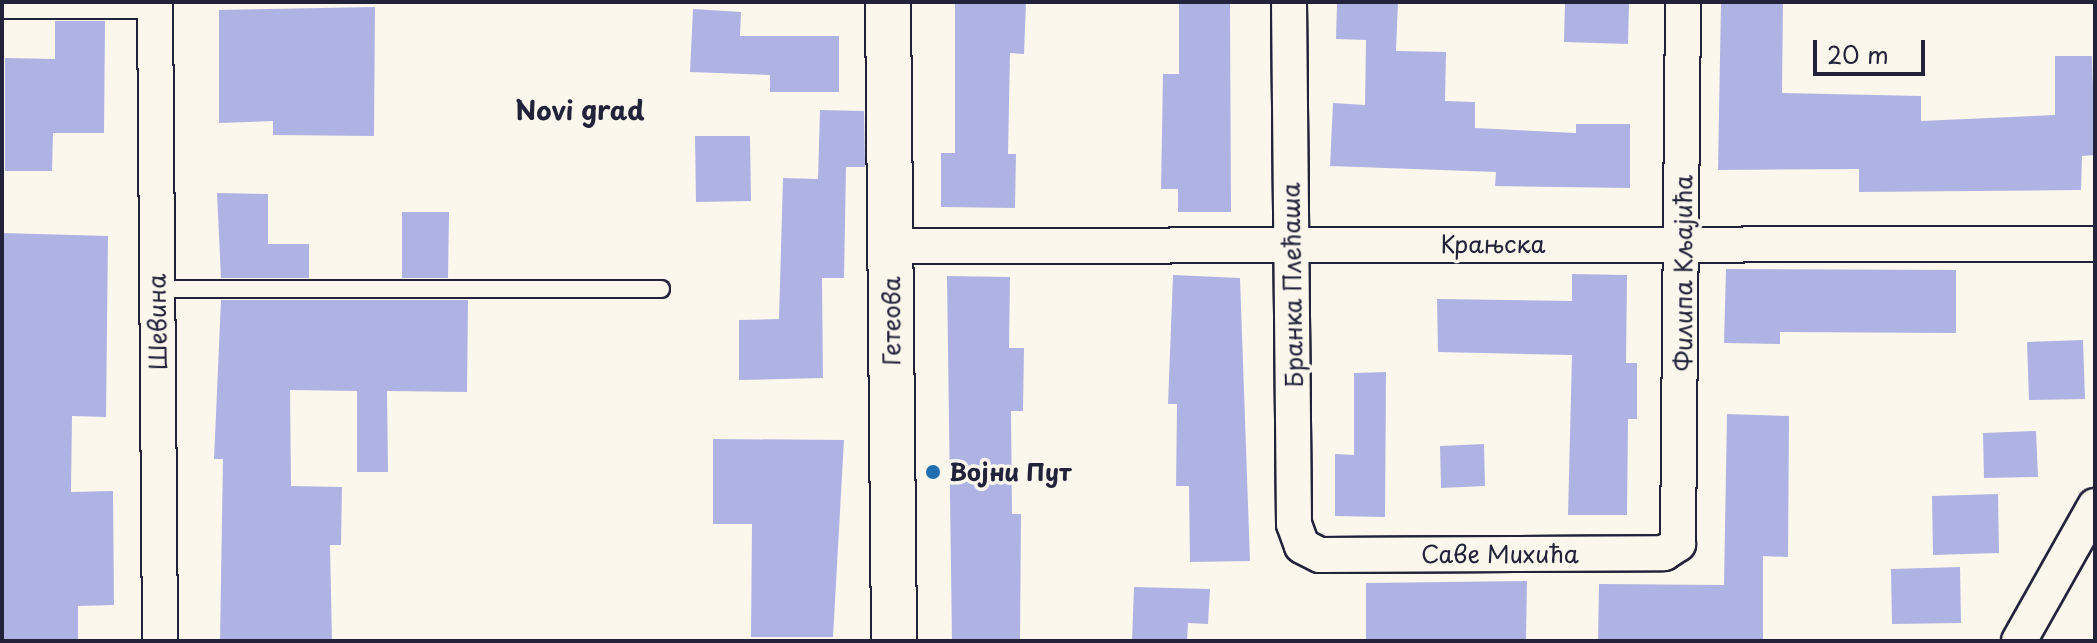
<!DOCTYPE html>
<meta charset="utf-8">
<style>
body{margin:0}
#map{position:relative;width:2097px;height:643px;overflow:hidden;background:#fbf7ec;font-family:"Playpen Sans",sans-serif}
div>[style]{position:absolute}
.building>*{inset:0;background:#aeb3e4}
.roads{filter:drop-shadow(2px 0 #22223b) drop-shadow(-2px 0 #22223b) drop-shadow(0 2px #22223b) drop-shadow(0 -2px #22223b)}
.service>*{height:16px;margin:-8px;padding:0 8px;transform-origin:8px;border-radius:8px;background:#fbf7ec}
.minor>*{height:34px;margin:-17px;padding:0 17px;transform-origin:17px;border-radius:17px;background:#fbf7ec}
.secondary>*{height:44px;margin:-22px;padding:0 22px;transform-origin:22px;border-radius:22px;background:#fbf7ec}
.dots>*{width:22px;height:22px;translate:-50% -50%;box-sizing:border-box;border:4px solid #fbf7ec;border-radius:50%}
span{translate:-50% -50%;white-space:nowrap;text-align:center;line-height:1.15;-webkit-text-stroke:7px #fbf7ec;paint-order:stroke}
.street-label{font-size:24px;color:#22223b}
.poi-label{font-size:24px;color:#22223b;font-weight:700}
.left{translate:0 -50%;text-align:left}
.neighbourhood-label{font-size:26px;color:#22223b;font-weight:700}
.frame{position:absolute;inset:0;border:4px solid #22223b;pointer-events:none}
.scale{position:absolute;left:1813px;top:40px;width:112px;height:36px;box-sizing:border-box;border:4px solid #22223b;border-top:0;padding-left:10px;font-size:24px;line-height:28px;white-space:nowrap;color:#22223b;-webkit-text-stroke:6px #fbf7ec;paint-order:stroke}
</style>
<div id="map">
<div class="building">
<div style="clip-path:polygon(955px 2px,1026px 2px,1024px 54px,1010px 53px,1008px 154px,1016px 154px,1015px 208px,941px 207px,941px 153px,955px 153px)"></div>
<div style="clip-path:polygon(1179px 2px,1230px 2px,1231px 212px,1178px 212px,1178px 189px,1161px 189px,1163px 74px,1179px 74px)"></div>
<div style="clip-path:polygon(1337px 2px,1398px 2px,1396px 51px,1446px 52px,1445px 101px,1475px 102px,1475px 128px,1576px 133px,1576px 124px,1630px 124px,1630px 188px,1495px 186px,1496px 172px,1330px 166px,1333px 103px,1365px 105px,1366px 40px,1336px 39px)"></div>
<div style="clip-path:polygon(1565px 2px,1629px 2px,1628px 44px,1564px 42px)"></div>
<div style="clip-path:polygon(1721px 2px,1783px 2px,1782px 93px,1921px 96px,1921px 121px,2055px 115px,2055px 56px,2092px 56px,2095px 155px,2082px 156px,2081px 190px,1859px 192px,1859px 169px,1718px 170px)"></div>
<div style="clip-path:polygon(375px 7px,374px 136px,273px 135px,273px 121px,219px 123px,219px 10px)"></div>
<div style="clip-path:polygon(693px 9px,741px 12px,740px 36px,839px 36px,839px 92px,770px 92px,770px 75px,690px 72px)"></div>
<div style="clip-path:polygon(55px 21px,105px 21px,104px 133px,53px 133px,52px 171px,5px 171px,5px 58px,55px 59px)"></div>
<div style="clip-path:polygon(820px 110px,864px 111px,865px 167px,846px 167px,844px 278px,822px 278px,823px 378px,739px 380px,739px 320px,779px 319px,783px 178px,818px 179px)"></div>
<div style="clip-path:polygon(695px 136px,750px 136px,751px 201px,696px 202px)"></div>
<div style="clip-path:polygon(217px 193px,268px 194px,268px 244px,309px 244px,309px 278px,221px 278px)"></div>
<div style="clip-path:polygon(402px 212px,449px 212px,448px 278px,402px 278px)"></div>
<div style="clip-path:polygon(2px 233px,108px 236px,106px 417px,72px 416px,71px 492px,113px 491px,114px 605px,78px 606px,78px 641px,2px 641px)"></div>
<div style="clip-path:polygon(1726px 269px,1956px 270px,1956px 333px,1780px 332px,1780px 344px,1724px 343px)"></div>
<div style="clip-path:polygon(1572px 274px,1627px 275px,1626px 363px,1637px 363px,1637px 419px,1628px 419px,1627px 515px,1568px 515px,1572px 355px,1438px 352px,1437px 299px,1572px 301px)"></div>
<div style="clip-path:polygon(1173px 275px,1240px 278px,1250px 561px,1190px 562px,1189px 486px,1176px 486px,1177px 404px,1168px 404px)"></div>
<div style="clip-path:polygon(947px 276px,1010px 277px,1009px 348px,1024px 348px,1023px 411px,1011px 411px,1012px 514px,1021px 514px,1020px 641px,952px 641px)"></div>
<div style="clip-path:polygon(221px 300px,468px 300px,467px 392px,387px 391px,388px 472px,357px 472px,357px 391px,290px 390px,291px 486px,342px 487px,341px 545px,330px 545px,332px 641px,220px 641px,223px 459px,214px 459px)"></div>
<div style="clip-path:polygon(2083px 340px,2085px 399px,2029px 400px,2027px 342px)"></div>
<div style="clip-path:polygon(1386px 372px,1385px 517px,1335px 516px,1335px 454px,1354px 455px,1354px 373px)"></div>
<div style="clip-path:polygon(1727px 414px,1789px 416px,1788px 557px,1763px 556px,1763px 641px,1598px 641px,1599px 584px,1724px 585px)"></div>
<div style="clip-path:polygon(2036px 431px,2038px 477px,1984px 478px,1983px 433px)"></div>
<div style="clip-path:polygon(713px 439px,844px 440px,833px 637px,751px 637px,752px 524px,713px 524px)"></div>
<div style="clip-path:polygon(1484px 444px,1485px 486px,1441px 488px,1440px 446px)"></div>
<div style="clip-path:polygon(1998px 494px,1999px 553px,1933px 555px,1932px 496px)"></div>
<div style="clip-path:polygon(1960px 567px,1961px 623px,1892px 624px,1891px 569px)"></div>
<div style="clip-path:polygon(1527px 581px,1526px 640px,1366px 641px,1366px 583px)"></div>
<div style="clip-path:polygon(1134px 587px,1210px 589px,1208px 624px,1188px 623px,1187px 641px,1132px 641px)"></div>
</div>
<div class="roads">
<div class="service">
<div style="left:2px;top:10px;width:153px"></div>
<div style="left:156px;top:289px;width:505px"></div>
</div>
<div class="minor">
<div style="left:155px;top:2px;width:639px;rotate:89.55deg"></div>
<div style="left:1289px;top:2px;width:522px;rotate:89.45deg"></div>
<div style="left:1294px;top:524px;width:23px;rotate:70deg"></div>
<div style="left:1302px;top:546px;width:20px;rotate:27deg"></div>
<div style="left:1320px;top:555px;width:344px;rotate:-0.3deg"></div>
<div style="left:1664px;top:553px;width:17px;rotate:-33deg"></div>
<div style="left:1678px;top:544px;width:542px;rotate:-89.47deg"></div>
<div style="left:891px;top:246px;width:1204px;rotate:-0.1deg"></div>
<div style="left:2019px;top:641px;width:155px;rotate:-60.6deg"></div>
</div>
<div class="secondary">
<div style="left:888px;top:2px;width:639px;rotate:89.46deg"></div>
</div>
</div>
<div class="dots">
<div style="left:933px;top:472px;background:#1f6fb2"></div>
</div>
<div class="street-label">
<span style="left:1493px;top:244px">Крањска</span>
<span style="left:1683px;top:273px;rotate:-90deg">Филипа Кљајића</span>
<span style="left:1292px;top:285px;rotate:-91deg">Бранка Плећаша</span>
<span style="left:891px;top:321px;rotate:-90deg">Гетеова</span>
<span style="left:157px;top:322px;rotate:-91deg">Шевина</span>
<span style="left:1500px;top:554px">Саве Михића</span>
</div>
<div class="poi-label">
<span class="left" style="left:949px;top:472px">Војни Пут</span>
</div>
<div class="neighbourhood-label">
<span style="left:580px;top:110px">Novi grad</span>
</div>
<div class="frame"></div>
<div class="scale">20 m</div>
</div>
